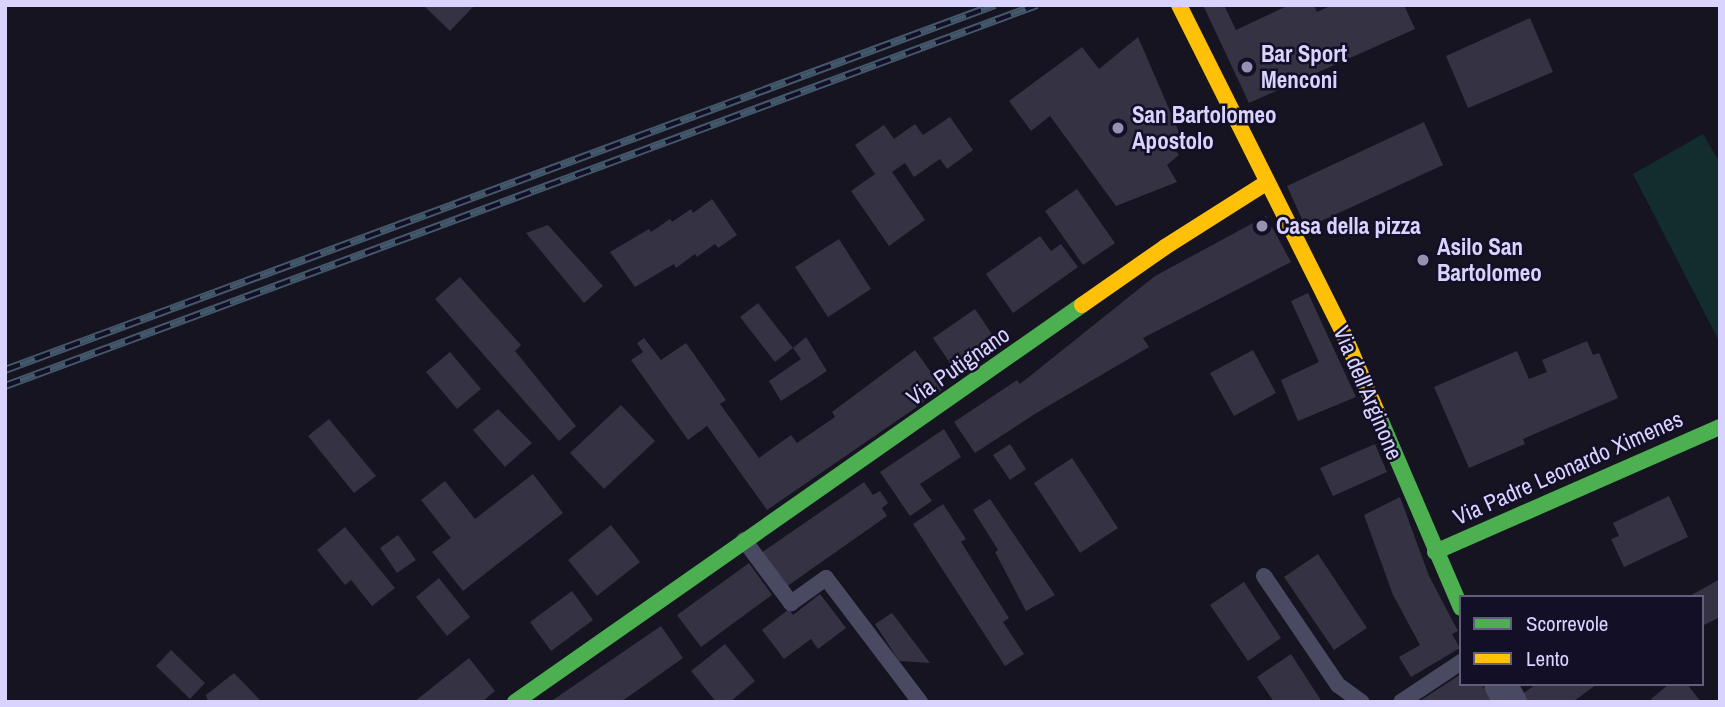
<!DOCTYPE html>
<style>
body{margin:0}
#map{position:relative;width:1725px;height:707px;overflow:hidden;background:#161421;font-family:"Archivo Narrow",sans-serif}
div>[style]{position:absolute}
.green>*{inset:0;background:#132c2d}
.building>*{inset:0;background:#343243}
.lane>*{height:16px;margin:-8px;padding:0 8px;transform-origin:8px;border-radius:8px;background:#4a4962}
.street>*{height:33px;margin:-16.5px;padding:0 16.5px;transform-origin:16.5px;border-radius:16.5px;background:#4a4962}
.fast>*{height:16px;margin:-8px;padding:0 8px;transform-origin:8px;border-radius:8px;background:#4caf50}
.slow>*{height:16px;margin:-8px;padding:0 8px;transform-origin:8px;border-radius:8px;background:#ffc107}
.rail>*{height:8px;margin-top:-4px;transform-origin:0;background:repeating-linear-gradient(90deg,#130f26 0 16px,#43596b 0 32px);box-sizing:border-box;border-block:2px solid #43596b}
.dots>*{width:19px;height:19px;translate:-50% -50%;box-sizing:border-box;border:4px solid #130f26;border-radius:50%}
span{translate:-50% -50%;white-space:nowrap;text-align:center;line-height:1.15;-webkit-text-stroke:5px #130f26;paint-order:stroke}
.poi-label{font-size:23px;color:#d9d4ff;font-weight:700}
.left{translate:0 -50%;text-align:left}
.street-label{font-size:23px;color:#d9d4ff}
.frame{position:absolute;inset:0;border:7px solid #d9d4ff;pointer-events:none}
.legend{position:absolute;left:1459px;top:595px;width:245px;height:91px;box-sizing:border-box;background:#130f26;border:2px solid #625e7d;margin:0;padding:9px 12px;list-style:none;font-size:21px;color:#d9d4ff}
.legend li{display:flex;align-items:center;gap:14px;height:35px}
.legend b{width:35px;border:2px solid #625e7d}
</style>
<div id="map">
<div class="green">
<div style="clip-path:polygon(1703px 134px,1720px 163px,1720px 343px,1633px 174px)"></div>
</div>
<div class="building">
<div style="clip-path:polygon(423px 5px,475px 5px,450px 31px)"></div>
<div style="clip-path:polygon(1203px 5px,1224px 5px,1236px 30px,1289px 5px,1314px 5px,1317px 12px,1332px 5px,1404px 5px,1415px 29px,1249px 103px)"></div>
<div style="clip-path:polygon(1530px 18px,1553px 72px,1468px 108px,1446px 56px)"></div>
<div style="clip-path:polygon(1138px 37px,1182px 139px,1172px 146px,1179px 155px,1167px 165px,1177px 182px,1116px 206px,1050px 116px,1031px 131px,1009px 101px,1082px 47px,1099px 69px)"></div>
<div style="clip-path:polygon(950px 117px,973px 150px,947px 169px,940px 159px,914px 177px,905px 163px,892px 172px,925px 220px,889px 246px,851px 191px,875px 174px,855px 145px,884px 125px,894px 139px,915px 124px,923px 135px)"></div>
<div style="clip-path:polygon(1424px 122px,1443px 165px,1306px 228px,1287px 186px)"></div>
<div style="clip-path:polygon(1077px 189px,1115px 243px,1083px 265px,1045px 211px)"></div>
<div style="clip-path:polygon(712px 199px,737px 235px,718px 248px,715px 244px,697px 257px,695px 254px,676px 268px,674px 264px,635px 287px,610px 252px,649px 229px,651px 232px,670px 219px,672px 222px,691px 209px,693px 213px)"></div>
<div style="clip-path:polygon(1266px 216px,1291px 262px,1143px 338px,1149px 347px,1038px 412px,975px 453px,954px 422px,1017px 380px,1020px 384px,1155px 276px)"></div>
<div style="clip-path:polygon(548px 225px,603px 286px,584px 303px,526px 233px)"></div>
<div style="clip-path:polygon(1040px 236px,1051px 251px,1061px 244px,1078px 267px,1013px 313px,986px 274px)"></div>
<div style="clip-path:polygon(839px 239px,871px 289px,828px 317px,795px 267px)"></div>
<div style="clip-path:polygon(460px 277px,521px 345px,515px 351px,576px 426px,559px 441px,435px 299px)"></div>
<div style="clip-path:polygon(1308px 293px,1356px 397px,1298px 421px,1281px 380px,1319px 362px,1291px 301px)"></div>
<div style="clip-path:polygon(758px 303px,793px 348px,775px 362px,740px 317px)"></div>
<div style="clip-path:polygon(975px 309px,1000px 346px,958px 375px,933px 338px)"></div>
<div style="clip-path:polygon(806px 337px,827px 371px,781px 401px,769px 381px,801px 359px,793px 348px)"></div>
<div style="clip-path:polygon(644px 338px,661px 360px,686px 343px,726px 400px,720px 404px,759px 458px,791px 435px,797px 443px,835px 417px,832px 412px,915px 350px,943px 389px,767px 510px,707px 426px,688px 440px,631px 360px,643px 352px,637px 343px)"></div>
<div style="clip-path:polygon(1587px 341px,1593px 355px,1599px 353px,1618px 398px,1523px 439px,1525px 444px,1469px 468px,1434px 387px,1517px 351px,1529px 379px,1547px 372px,1542px 360px)"></div>
<div style="clip-path:polygon(1253px 350px,1276px 393px,1234px 416px,1210px 373px)"></div>
<div style="clip-path:polygon(450px 352px,481px 389px,457px 409px,426px 372px)"></div>
<div style="clip-path:polygon(621px 405px,655px 441px,604px 489px,570px 453px)"></div>
<div style="clip-path:polygon(498px 409px,532px 443px,505px 467px,473px 430px)"></div>
<div style="clip-path:polygon(329px 419px,376px 476px,354px 493px,308px 436px)"></div>
<div style="clip-path:polygon(944px 429px,961px 457px,920px 484px,932px 501px,910px 516px,880px 472px)"></div>
<div style="clip-path:polygon(1010px 444px,1026px 469px,1010px 480px,993px 455px)"></div>
<div style="clip-path:polygon(1375px 444px,1387px 472px,1333px 496px,1320px 468px)"></div>
<div style="clip-path:polygon(1072px 458px,1118px 528px,1080px 553px,1034px 483px)"></div>
<div style="clip-path:polygon(533px 474px,563px 513px,463px 591px,432px 552px,451px 538px,421px 500px,445px 481px,475px 519px)"></div>
<div style="clip-path:polygon(864px 482px,873px 495px,880px 491px,888px 503px,882px 508px,887px 516px,786px 587px,761px 553px)"></div>
<div style="clip-path:polygon(1669px 496px,1688px 537px,1624px 567px,1611px 539px,1619px 536px,1613px 523px)"></div>
<div style="clip-path:polygon(1400px 497px,1429px 576px,1458px 631px,1452px 634px,1460px 648px,1411px 677px,1399px 657px,1420px 645px,1393px 595px,1364px 515px)"></div>
<div style="clip-path:polygon(990px 499px,1055px 595px,1026px 611px,995px 552px,998px 550px,973px 510px)"></div>
<div style="clip-path:polygon(943px 504px,966px 539px,961px 542px,1009px 618px,1003px 622px,1024px 654px,1005px 666px,913px 524px)"></div>
<div style="clip-path:polygon(611px 525px,640px 562px,597px 596px,568px 560px)"></div>
<div style="clip-path:polygon(345px 527px,395px 588px,372px 606px,351px 580px,345px 585px,317px 550px)"></div>
<div style="clip-path:polygon(398px 535px,416px 560px,397px 573px,380px 548px)"></div>
<div style="clip-path:polygon(1318px 554px,1367px 628px,1334px 650px,1284px 577px)"></div>
<div style="clip-path:polygon(749px 563px,772px 595px,701px 647px,677px 615px)"></div>
<div style="clip-path:polygon(439px 578px,470px 617px,447px 636px,416px 597px)"></div>
<div style="clip-path:polygon(1720px 579px,1720px 617px,1702px 626px,1702px 597px,1688px 597px)"></div>
<div style="clip-path:polygon(1244px 582px,1281px 638px,1248px 661px,1210px 605px)"></div>
<div style="clip-path:polygon(572px 591px,593px 620px,551px 651px,530px 622px)"></div>
<div style="clip-path:polygon(820px 594px,846px 628px,818px 649px,811px 639px,784px 659px,762px 630px,789px 609px,793px 615px)"></div>
<div style="clip-path:polygon(892px 613px,930px 663px,899px 661px,875px 624px)"></div>
<div style="clip-path:polygon(661px 626px,683px 658px,621px 702px,550px 702px)"></div>
<div style="clip-path:polygon(725px 644px,755px 681px,730px 702px,716px 702px,691px 671px)"></div>
<div style="clip-path:polygon(171px 650px,205px 683px,190px 699px,156px 666px)"></div>
<div style="clip-path:polygon(1291px 654px,1322px 702px,1274px 702px,1257px 677px)"></div>
<div style="clip-path:polygon(469px 658px,495px 691px,482px 702px,414px 702px)"></div>
<div style="clip-path:polygon(234px 673px,262px 702px,208px 702px,206px 695px)"></div>
<div style="clip-path:polygon(1461px 674px,1461px 684px,1481px 684px,1493px 702px,1418px 702px)"></div>
<div style="clip-path:polygon(1536px 684px,1597px 684px,1573px 702px,1525px 702px,1521px 695px)"></div>
<div style="clip-path:polygon(1669px 684px,1687px 684px,1701px 702px,1653px 702px,1651px 699px)"></div>
</div>
<div class="lane">
<div style="left:744px;top:540px;width:79px;rotate:53.3deg"></div>
<div style="left:791px;top:603px;width:43px;rotate:-35.5deg"></div>
<div style="left:826px;top:578px;width:156px;rotate:52.8deg"></div>
<div style="left:1264px;top:576px;width:132px;rotate:55.8deg"></div>
<div style="left:1338px;top:685px;width:29px;rotate:36deg"></div>
<div style="left:1401px;top:702px;width:72px;rotate:-33.7deg"></div>
</div>
<div class="street">
<div style="left:1500px;top:684px;width:21px;rotate:61deg"></div>
</div>
<div class="fast">
<div style="left:1377px;top:412px;width:213px;rotate:66.8deg"></div>
<div style="left:1435px;top:552px;width:311px;rotate:-23.7deg"></div>
<div style="left:515px;top:702px;width:692px;rotate:-35deg"></div>
</div>
<div class="slow">
<div style="left:1179px;top:5px;width:361px;rotate:63.4deg"></div>
<div style="left:1341px;top:328px;width:91px;rotate:66.8deg"></div>
<div style="left:1082px;top:305px;width:101px;rotate:-34.9deg"></div>
<div style="left:1165px;top:247px;width:120px;rotate:-32.4deg"></div>
</div>
<div class="rail">
<div style="left:5px;top:370px;width:1055px;rotate:-20.24deg"></div>
<div style="left:5px;top:386px;width:1100px;rotate:-20.26deg"></div>
</div>
<div class="dots">
<div style="left:1247px;top:67px;background:#9591b1"></div>
<div style="left:1118px;top:128px;background:#9591b1"></div>
<div style="left:1262px;top:226px;background:#9591b1"></div>
<div style="left:1423px;top:260px;background:#9591b1"></div>
</div>
<div class="poi-label">
<span class="left" style="left:1261px;top:67px">Bar Sport<br>Menconi</span>
<span class="left" style="left:1132px;top:128px">San Bartolomeo<br>Apostolo</span>
<span class="left" style="left:1276px;top:226px">Casa della pizza</span>
<span class="left" style="left:1437px;top:260px">Asilo San<br>Bartolomeo</span>
</div>
<div class="street-label">
<span style="left:958px;top:366px;rotate:-35deg">Via Putignano</span>
<span style="left:1368px;top:393px;rotate:67deg">Via dell'Arginone</span>
<span style="left:1568px;top:468px;rotate:-24deg">Via Padre Leonardo Ximenes</span>
</div>
<div class="frame"></div>
<ul class="legend">
<li><b style="height:9px;background:#4caf50"></b>Scorrevole</li>
<li><b style="height:9px;background:#ffc107"></b>Lento</li>
</ul>
</div>
